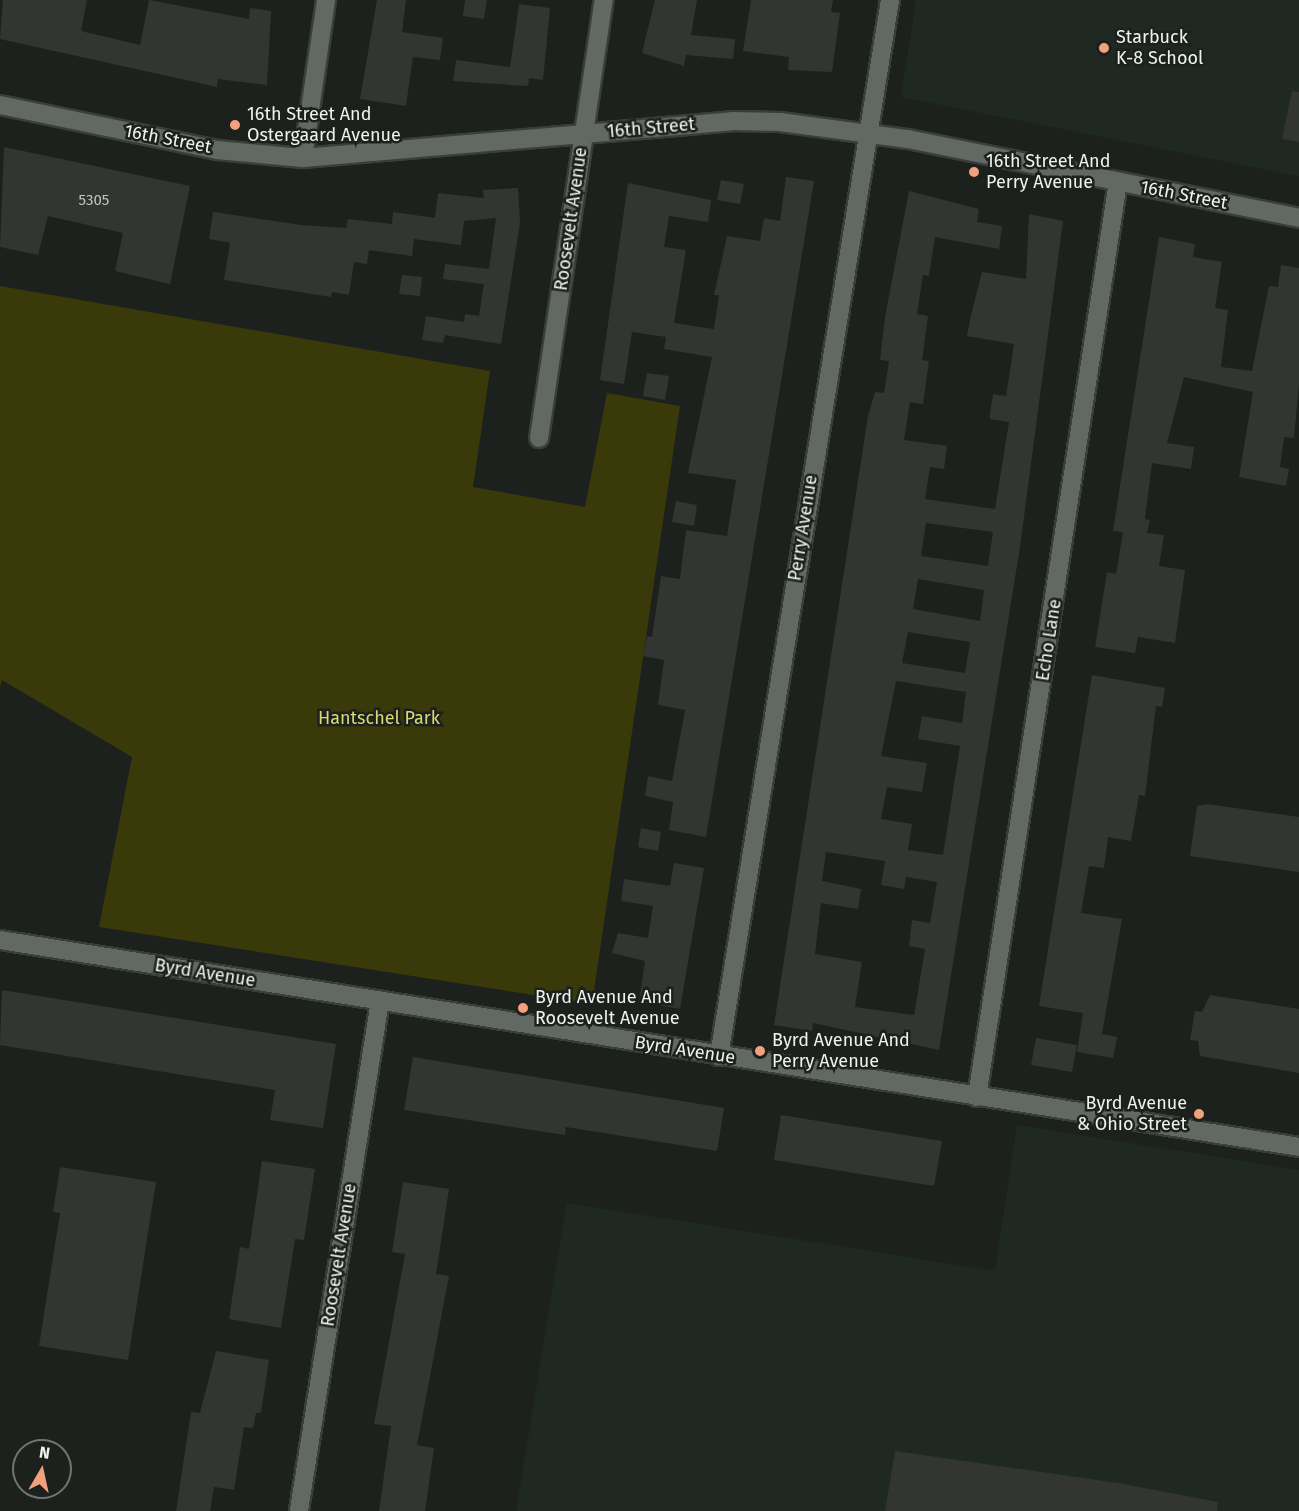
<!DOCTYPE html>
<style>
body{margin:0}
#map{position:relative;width:1299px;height:1511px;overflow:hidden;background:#1d211e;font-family:"Fira Sans",sans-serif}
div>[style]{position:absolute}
.built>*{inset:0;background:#1f2922}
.green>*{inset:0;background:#3a390a}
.building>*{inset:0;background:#323530}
.roads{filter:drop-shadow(2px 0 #3a3e3b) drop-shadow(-2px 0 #3a3e3b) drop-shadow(0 2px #3a3e3b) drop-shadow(0 -2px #3a3e3b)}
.minor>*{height:18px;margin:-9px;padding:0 9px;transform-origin:9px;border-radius:9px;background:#626863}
.dots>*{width:16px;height:16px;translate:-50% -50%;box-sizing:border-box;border:3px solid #1d211e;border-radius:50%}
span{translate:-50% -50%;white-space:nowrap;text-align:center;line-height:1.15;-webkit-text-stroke:5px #1d211e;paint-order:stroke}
.number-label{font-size:15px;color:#c0c4c0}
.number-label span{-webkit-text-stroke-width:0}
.poi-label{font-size:18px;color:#eff3f0}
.left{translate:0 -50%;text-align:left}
.right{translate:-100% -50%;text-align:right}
.street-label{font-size:18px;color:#eff3f0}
.park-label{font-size:18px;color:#d9da71}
.north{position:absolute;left:12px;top:1439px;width:60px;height:60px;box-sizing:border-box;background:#1d211e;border:2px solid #717572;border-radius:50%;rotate:9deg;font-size:16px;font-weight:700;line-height:24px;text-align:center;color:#eff3f0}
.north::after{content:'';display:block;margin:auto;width:21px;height:27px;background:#f1a17d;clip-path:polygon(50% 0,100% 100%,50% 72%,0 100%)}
</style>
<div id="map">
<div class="built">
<div style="clip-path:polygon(916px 0,1299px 0,1299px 176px,901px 97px)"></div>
<div style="clip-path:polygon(1017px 1125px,1299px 1170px,1299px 1511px,516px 1511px,567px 1203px,995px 1271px)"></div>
</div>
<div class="green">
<div style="clip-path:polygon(0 286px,490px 371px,473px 487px,585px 507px,607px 393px,680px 406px,592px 1004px,99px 927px,132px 757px,2px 680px,0 687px)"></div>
</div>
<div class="building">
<div style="clip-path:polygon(3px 0,87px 0,81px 31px,140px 45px,149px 0,249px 19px,250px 8px,271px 11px,267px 85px,218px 79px,217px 87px,0 39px)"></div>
<div style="clip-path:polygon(377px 0,406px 0,402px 32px,443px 38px,440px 60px,413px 57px,406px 106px,360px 99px)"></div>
<div style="clip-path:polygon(465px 0,487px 0,484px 19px,463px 16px)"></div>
<div style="clip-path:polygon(655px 0,697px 0,691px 35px,735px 39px,733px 59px,686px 55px,684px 66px,642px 53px)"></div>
<div style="clip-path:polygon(751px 0,833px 0,831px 12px,840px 13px,832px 72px,788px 70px,789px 57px,743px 51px)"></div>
<div style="clip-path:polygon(519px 4px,550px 8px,543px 80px,529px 78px,528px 86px,453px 81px,456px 60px,510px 67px)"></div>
<div style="clip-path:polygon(1292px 91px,1299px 92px,1299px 142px,1282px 139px)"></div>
<div style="clip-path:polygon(4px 147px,190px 186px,170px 284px,115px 271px,123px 233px,48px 216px,38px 255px,0 247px)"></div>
<div style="clip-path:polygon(786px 177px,814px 181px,706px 837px,669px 830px,673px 802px,645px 796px,648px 776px,672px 781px,685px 710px,658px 705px,664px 660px,643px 656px,647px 636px,652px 637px,661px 576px,680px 579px,686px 530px,727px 536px,736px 480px,688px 473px,712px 357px,664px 349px,666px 337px,632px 332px,624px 384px,600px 380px,628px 183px,711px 200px,708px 222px,669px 216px,664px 247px,686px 250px,674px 323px,714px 329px,719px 295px,714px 295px,727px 236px,760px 241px,764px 218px,780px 221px)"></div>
<div style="clip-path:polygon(721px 180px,744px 184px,740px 204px,717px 200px)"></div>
<div style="clip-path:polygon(518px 188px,520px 223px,501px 344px,445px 335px,443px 343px,422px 340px,426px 316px,464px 322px,465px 314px,479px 316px,484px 284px,443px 279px,445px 264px,489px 269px,496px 218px,464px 221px,461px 245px,414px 239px,412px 256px,369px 250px,367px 264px,354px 262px,349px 295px,332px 292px,331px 297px,224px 280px,230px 243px,209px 239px,213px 212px,301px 225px,346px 228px,348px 219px,392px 224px,393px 212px,435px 218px,438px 193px,484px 198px,483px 190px)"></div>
<div style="clip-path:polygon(evenodd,909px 191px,979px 209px,977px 222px,1002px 226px,999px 249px,935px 237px,929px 276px,923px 275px,917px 314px,928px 316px,922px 360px,929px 361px,923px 404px,910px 402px,904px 440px,947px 446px,944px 469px,930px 467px,925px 499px,995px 509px,1009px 422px,990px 419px,990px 414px,993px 394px,1006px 396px,1014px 344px,967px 336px,971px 315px,982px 272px,1026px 279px,1029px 214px,1063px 221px,1020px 547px,939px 1050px,813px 1023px,812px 1031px,774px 1025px,868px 416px,875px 392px,884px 393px,889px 361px,880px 360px,885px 317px,909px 191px,926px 523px,993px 532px,988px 566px,921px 556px,926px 523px,909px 191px,918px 579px,984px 590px,980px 621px,913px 609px,918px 579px,909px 191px,908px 632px,970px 642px,965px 673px,902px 663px,908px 632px,909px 191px,896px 681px,966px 692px,962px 723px,922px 716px,918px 739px,960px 746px,943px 855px,908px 850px,912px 824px,881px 819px,887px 787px,922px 792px,927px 763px,881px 756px,896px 681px,909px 191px,826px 852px,885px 861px,881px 885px,904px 889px,906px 877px,937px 882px,930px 923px,912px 920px,909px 946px,925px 949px,914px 1015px,855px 1007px,862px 962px,815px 954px,821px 903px,858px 909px,861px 889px,822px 881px,826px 852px)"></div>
<div style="clip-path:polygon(1159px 237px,1195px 244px,1193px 257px,1222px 262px,1215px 308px,1228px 310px,1221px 367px,1252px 371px,1269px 286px,1278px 287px,1281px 265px,1299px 268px,1299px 384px,1294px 438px,1284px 437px,1280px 467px,1289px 469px,1286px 486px,1239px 477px,1253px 392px,1184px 377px,1167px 443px,1194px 447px,1191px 469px,1152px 463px,1145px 519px,1150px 520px,1147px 533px,1164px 535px,1159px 566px,1185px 570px,1175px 643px,1138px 637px,1135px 653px,1095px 647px,1107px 572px,1116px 574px,1123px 532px,1113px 531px)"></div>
<div style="clip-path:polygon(402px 275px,422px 277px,420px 296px,399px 294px)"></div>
<div style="clip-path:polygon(647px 373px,669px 376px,665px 400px,643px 396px)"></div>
<div style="clip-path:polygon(676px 501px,697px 505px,694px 526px,672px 522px)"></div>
<div style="clip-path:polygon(1092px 675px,1165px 688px,1162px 707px,1156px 706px,1145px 796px,1139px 795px,1131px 841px,1108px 837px,1104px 868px,1089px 866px,1081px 913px,1122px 919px,1102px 1034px,1117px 1037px,1113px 1058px,1077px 1052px,1083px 1013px,1039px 1006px)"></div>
<div style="clip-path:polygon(1208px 804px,1299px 817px,1299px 872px,1190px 856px,1197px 806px)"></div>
<div style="clip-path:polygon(641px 828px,661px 832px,658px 851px,638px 847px)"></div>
<div style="clip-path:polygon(674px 863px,704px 868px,680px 1009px,639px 1002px,645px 961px,612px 953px,618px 933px,648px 938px,653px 906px,621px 901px,624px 879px,670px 886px)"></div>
<div style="clip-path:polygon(2px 990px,336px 1044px,323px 1128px,270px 1120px,275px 1090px,0 1045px)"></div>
<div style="clip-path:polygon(1210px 995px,1299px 1009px,1299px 1073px,1200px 1056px,1198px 1041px,1190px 1040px,1195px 1011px,1202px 1012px)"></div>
<div style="clip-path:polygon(1036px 1038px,1077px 1045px,1072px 1072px,1031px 1065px)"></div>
<div style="clip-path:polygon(413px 1057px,724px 1108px,717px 1151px,566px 1127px,565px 1135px,404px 1110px)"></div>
<div style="clip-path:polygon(781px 1115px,942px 1141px,934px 1186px,774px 1160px)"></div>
<div style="clip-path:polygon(262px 1161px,315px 1169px,304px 1240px,295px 1239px,281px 1328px,229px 1319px,240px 1247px,249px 1249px)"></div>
<div style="clip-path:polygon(60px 1167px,156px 1182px,128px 1360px,39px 1346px,60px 1213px,53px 1212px)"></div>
<div style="clip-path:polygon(403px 1182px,449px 1189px,436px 1274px,449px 1276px,417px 1445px,434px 1448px,425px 1511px,379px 1511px,391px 1426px,374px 1424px,405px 1254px,392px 1252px)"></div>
<div style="clip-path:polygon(216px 1351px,269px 1360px,261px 1413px,256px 1413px,253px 1428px,244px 1427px,234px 1490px,214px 1487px,210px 1511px,176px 1511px,191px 1412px,200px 1413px)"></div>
<div style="clip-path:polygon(895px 1451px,1118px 1483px,1218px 1502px,1217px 1511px,885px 1511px)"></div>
</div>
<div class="roads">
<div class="minor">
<div style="left:0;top:105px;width:222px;rotate:11.7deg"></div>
<div style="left:217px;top:150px;width:86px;rotate:5.3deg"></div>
<div style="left:303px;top:158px;width:431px;rotate:-4.9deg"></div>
<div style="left:732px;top:121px;width:48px;rotate:1.2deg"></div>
<div style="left:780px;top:122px;width:129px;rotate:7.6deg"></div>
<div style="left:908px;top:139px;width:399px;rotate:11.4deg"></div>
<div style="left:303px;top:158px;width:160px;rotate:-81.7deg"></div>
<div style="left:539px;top:438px;width:443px;rotate:-81.6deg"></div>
<div style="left:0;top:940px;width:1315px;rotate:9.05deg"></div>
<div style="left:719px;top:1056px;width:1070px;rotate:-80.8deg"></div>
<div style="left:977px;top:1097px;width:926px;rotate:-81.24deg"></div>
<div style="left:299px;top:1510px;width:515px;rotate:-80.96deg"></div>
</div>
</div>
<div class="dots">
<div style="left:1104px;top:48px;background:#f1a17d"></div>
<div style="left:235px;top:125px;background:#f1a17d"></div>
<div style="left:974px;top:172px;background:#f1a17d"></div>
<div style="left:523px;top:1008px;background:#f1a17d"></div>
<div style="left:760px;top:1051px;background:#f1a17d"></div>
<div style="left:1199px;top:1114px;background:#f1a17d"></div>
</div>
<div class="number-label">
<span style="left:94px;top:201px">5305</span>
</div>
<div class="poi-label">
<span class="left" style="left:1116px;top:48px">Starbuck<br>K-8 School</span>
<span class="left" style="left:247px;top:125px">16th Street And<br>Ostergaard Avenue</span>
<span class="left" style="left:986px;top:172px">16th Street And<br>Perry Avenue</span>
<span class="left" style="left:535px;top:1008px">Byrd Avenue And<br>Roosevelt Avenue</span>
<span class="left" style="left:772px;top:1051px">Byrd Avenue And<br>Perry Avenue</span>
<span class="right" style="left:1187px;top:1114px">Byrd Avenue<br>&amp; Ohio Street</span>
</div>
<div class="street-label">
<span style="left:651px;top:128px;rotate:-5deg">16th Street</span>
<span style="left:168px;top:139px;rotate:11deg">16th Street</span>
<span style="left:1184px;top:195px;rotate:11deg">16th Street</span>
<span style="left:571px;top:219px;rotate:-82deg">Roosevelt Avenue</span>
<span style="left:803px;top:528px;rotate:-81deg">Perry Avenue</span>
<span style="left:1049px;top:640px;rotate:-81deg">Echo Lane</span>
<span style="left:205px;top:973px;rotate:9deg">Byrd Avenue</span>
<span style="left:685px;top:1050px;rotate:9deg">Byrd Avenue</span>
<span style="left:339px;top:1255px;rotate:-81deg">Roosevelt Avenue</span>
</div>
<div class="park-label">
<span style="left:379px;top:718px">Hantschel Park</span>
</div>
<div class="north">N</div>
</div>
